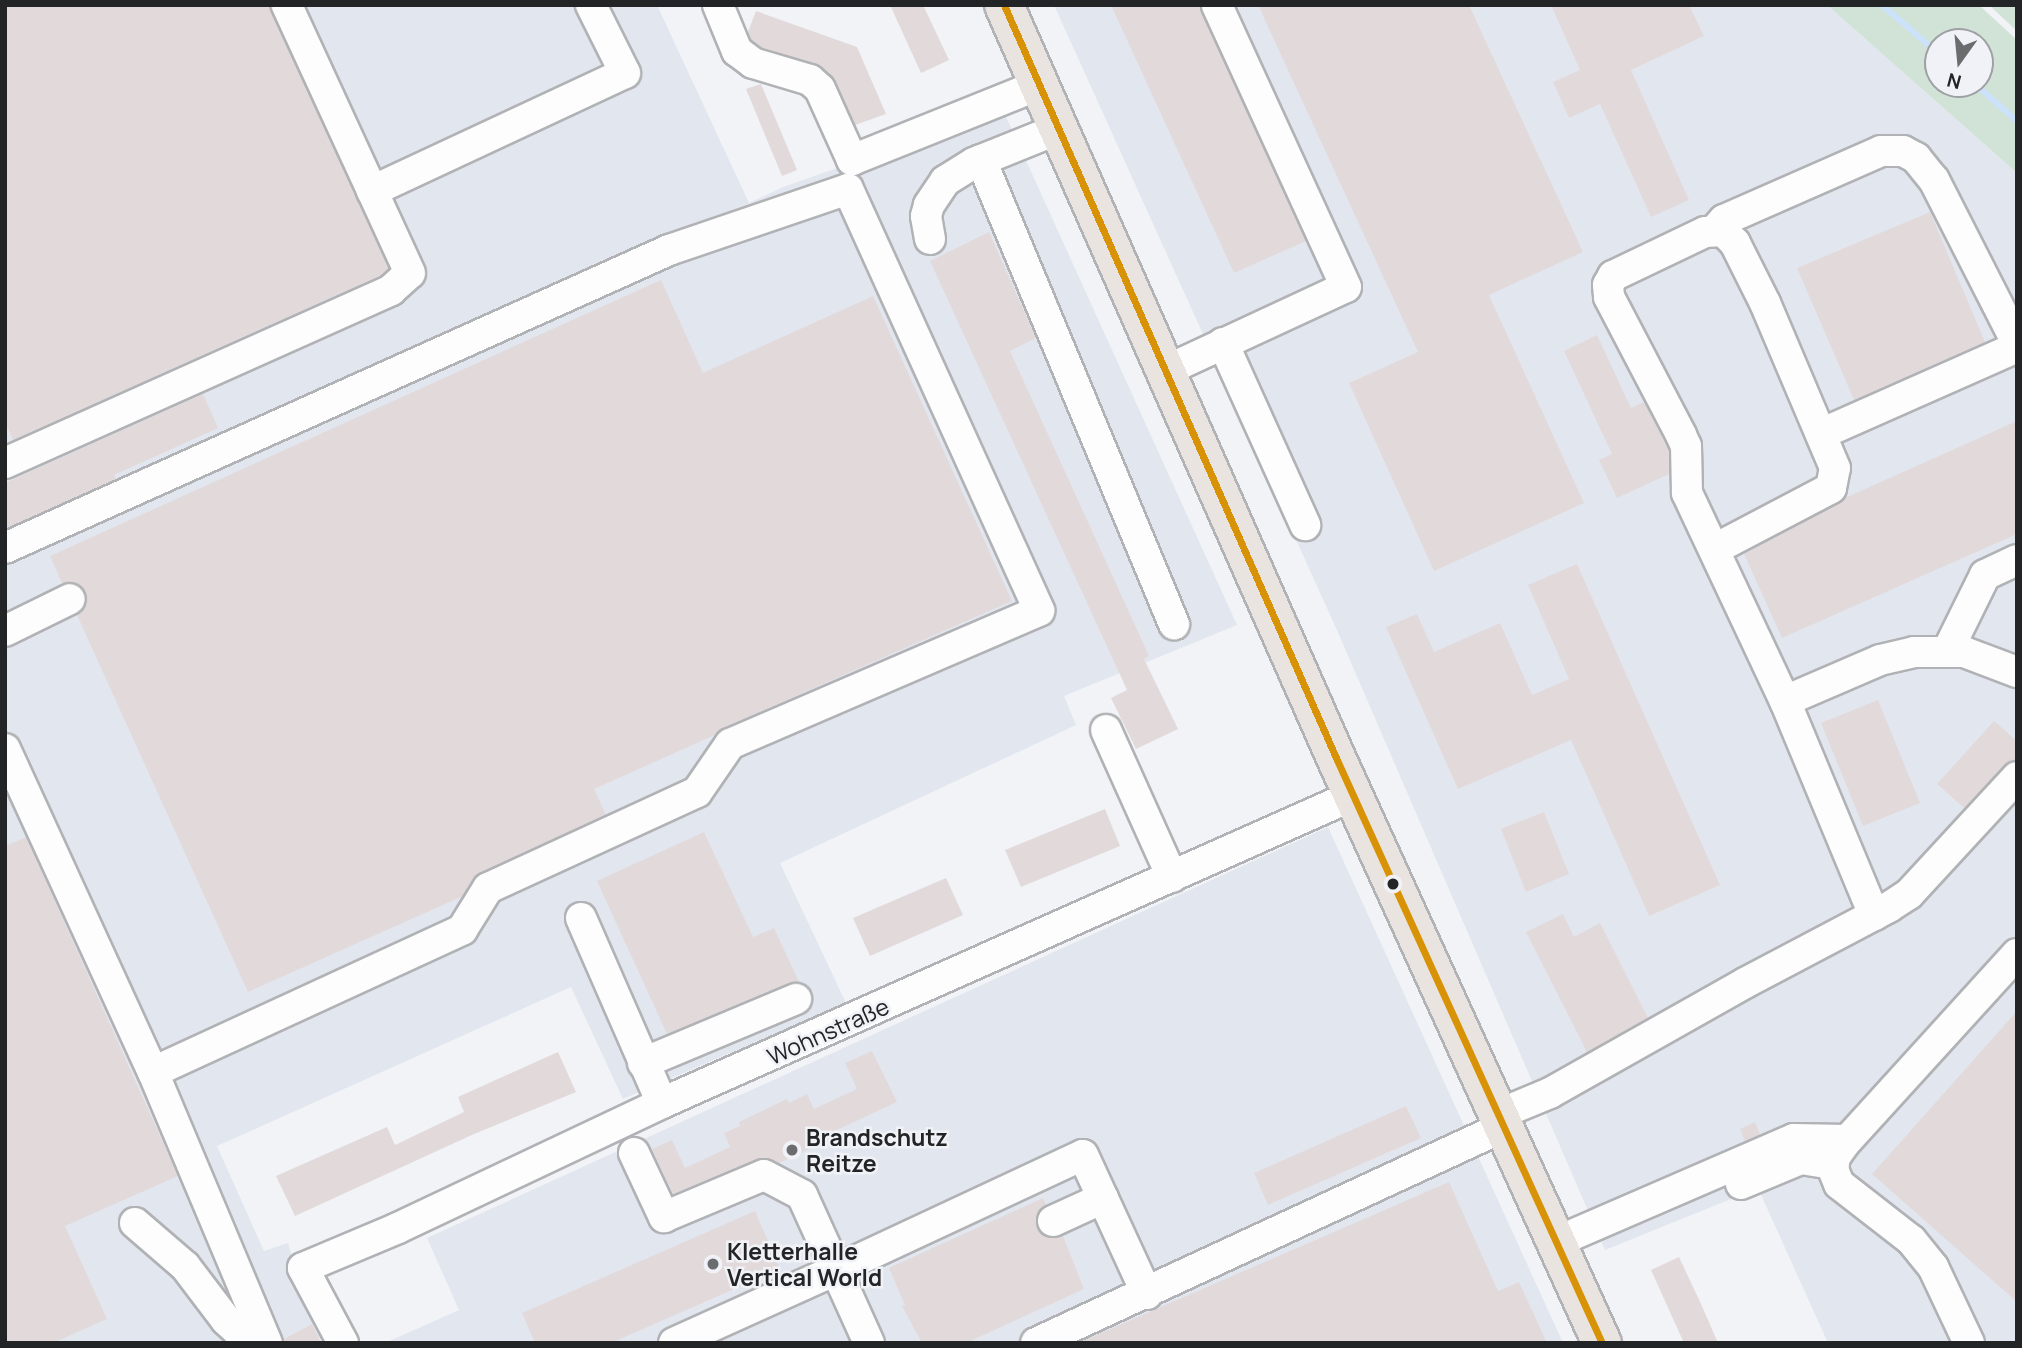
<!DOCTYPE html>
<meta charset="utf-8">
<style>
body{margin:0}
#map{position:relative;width:2022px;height:1348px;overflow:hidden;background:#f1f3f6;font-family:Manrope,sans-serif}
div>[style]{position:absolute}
.built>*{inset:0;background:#e2e7ef}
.green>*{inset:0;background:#d1e3d7}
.stream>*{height:6px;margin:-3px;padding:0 3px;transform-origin:3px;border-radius:3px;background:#cce2fb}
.building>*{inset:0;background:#e2d9da}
.roads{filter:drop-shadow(2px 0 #b1b2b5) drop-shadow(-2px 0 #b1b2b5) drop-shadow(0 2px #b1b2b5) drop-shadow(0 -2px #b1b2b5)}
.minor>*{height:30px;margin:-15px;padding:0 15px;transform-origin:15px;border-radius:15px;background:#fdfdfe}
.major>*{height:38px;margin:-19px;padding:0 19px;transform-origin:19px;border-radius:19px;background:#eae4e1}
.bus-1>*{height:7px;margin:-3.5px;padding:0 3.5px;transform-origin:3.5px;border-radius:3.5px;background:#d79206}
.dots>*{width:19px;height:19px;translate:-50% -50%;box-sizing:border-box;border:4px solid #f0f2f7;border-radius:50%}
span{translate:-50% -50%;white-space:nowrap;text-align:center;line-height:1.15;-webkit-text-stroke:5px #f0f2f7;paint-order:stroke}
.street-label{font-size:23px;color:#232425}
.poi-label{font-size:23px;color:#232425;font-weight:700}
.left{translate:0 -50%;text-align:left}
.frame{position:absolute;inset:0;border:7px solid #232425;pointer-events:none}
.north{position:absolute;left:1924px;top:28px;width:70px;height:70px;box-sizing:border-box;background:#f0f2f7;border:2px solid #9ea0a3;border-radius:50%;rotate:195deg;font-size:19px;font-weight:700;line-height:28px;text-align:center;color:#232425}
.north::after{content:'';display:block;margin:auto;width:24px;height:32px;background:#6b6c6e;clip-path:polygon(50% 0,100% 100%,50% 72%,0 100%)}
</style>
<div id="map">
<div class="built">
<div style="clip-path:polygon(5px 5px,657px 5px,749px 203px,783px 187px,1003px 110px,1237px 625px,1064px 696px,1076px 725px,780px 863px,846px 1003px,623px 1099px,571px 987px,217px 1146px,264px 1251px,288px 1243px,295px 1268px,329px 1343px,5px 1343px)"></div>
<div style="clip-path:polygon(1054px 5px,1827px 5px,2017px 173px,2017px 1343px,1828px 1343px,1758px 1188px,1605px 1250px,1336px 628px)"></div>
<div style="clip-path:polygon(1328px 827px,1563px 1343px,385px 1343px,459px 1310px,427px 1238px)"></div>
</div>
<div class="green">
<div style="clip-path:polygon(evenodd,1827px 5px,1979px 5px,2017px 40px,2017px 173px,1827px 5px,1938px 42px,1980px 42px,1980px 84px,1938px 84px,1938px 42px)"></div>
<div style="clip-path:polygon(1989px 5px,2017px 5px,2017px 31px)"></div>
</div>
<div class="stream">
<div style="left:1882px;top:5px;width:74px;rotate:40.6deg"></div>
<div style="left:1975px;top:84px;width:56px;rotate:41.4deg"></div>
</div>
<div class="building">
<div style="clip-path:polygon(5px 5px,270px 5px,389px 269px,381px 275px,13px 440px,5px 422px)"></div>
<div style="clip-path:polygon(890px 5px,923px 5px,949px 60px,921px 73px)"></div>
<div style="clip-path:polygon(1111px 5px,1200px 5px,1306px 241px,1234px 273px)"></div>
<div style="clip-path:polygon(1258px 5px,1469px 5px,1583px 252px,1489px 295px,1584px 503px,1434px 571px,1349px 383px,1418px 352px)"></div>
<div style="clip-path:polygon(1551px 5px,1689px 5px,1704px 36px,1631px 70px,1689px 200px,1651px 217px,1600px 104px,1569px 118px,1553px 82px,1580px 70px)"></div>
<div style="clip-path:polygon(756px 11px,857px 47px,886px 114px,855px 125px,836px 82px,822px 67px,761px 47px,751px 40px,748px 32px)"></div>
<div style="clip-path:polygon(761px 84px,797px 170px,782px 176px,746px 89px)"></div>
<div style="clip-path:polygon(1930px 212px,1985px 342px,1854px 400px,1797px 268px)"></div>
<div style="clip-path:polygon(989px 232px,1036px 338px,1010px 351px,1149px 656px,1144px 659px,1178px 729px,1136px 749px,1111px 698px,1127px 690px,930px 261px)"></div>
<div style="clip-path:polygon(661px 280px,703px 373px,873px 296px,1012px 601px,723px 728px,715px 735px,594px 789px,606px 815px,481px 872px,463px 896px,248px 992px,77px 615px,85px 608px,86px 592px,79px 584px,62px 583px,50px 556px)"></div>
<div style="clip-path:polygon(1597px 335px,1631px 408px,1644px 402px,1669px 450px,1669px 474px,1617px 498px,1599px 460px,1612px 454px,1564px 351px)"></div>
<div style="clip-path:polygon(203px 394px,218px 428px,114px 475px,116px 479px,5px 529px,5px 483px)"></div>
<div style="clip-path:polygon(2017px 421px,2017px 534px,1782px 638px,1744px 554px,1845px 498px)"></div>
<div style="clip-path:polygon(1577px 564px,1720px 885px,1649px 916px,1571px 740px,1458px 789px,1386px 627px,1417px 614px,1434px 652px,1500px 623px,1532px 695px,1569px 679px,1528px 585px)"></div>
<div style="clip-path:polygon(1878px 700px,1920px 803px,1863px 826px,1821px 723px)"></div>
<div style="clip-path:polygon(1994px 721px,2017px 741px,2017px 760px,2004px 765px,1964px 808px,1937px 784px)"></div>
<div style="clip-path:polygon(1105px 809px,1120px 846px,1021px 887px,1005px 850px)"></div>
<div style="clip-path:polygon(1544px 812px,1569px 874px,1526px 892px,1501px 829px)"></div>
<div style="clip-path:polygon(704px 832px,753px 937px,774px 928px,799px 982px,789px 983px,667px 1034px,597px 881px)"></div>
<div style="clip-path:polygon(26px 837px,178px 1176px,65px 1226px,107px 1319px,53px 1343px,5px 1343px,5px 846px)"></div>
<div style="clip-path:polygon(946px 878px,963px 915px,870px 956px,853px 918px)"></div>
<div style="clip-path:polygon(1563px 914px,1574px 937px,1600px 923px,1648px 1018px,1587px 1052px,1526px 932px)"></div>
<div style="clip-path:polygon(2017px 1011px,2017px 1302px,1872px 1174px)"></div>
<div style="clip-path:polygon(872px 1051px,897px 1102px,826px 1135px,829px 1140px,779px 1163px,765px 1158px,757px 1159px,673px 1194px,652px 1149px,672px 1140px,685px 1168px,730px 1147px,724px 1133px,740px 1126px,739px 1122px,787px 1099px,789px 1103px,807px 1094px,814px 1109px,857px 1089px,845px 1063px)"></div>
<div style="clip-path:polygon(558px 1052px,576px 1092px,474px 1134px,295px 1216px,276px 1176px,387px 1127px,395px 1145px,464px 1112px,458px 1097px)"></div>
<div style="clip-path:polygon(1406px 1106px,1421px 1138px,1268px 1205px,1254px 1173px)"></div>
<div style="clip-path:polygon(1755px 1122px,1760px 1135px,1745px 1141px,1740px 1129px)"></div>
<div style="clip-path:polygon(1449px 1182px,1498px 1291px,1519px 1282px,1547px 1343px,1078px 1343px)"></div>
<div style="clip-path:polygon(1043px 1198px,1046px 1205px,1038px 1211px,1037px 1228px,1051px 1238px,1063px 1236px,1084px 1289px,966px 1343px,922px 1343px,902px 1306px,905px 1305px,889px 1268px)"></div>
<div style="clip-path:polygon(755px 1211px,780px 1269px,611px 1343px,535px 1343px,522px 1313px)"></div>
<div style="clip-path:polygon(1679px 1257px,1701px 1304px,1718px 1343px,1684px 1343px,1651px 1270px)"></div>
<div style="clip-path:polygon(312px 1324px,321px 1343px,284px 1343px,284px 1339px)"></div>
</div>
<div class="roads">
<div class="minor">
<div style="left:718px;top:5px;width:50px;rotate:67.6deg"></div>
<div style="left:737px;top:51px;width:20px;rotate:37deg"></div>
<div style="left:753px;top:63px;width:59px;rotate:16.6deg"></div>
<div style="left:810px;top:80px;width:13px;rotate:42deg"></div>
<div style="left:820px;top:89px;width:78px;rotate:65.7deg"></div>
<div style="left:852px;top:160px;width:204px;rotate:-21.9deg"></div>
<div style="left:981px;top:160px;width:503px;rotate:67.42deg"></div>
<div style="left:372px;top:191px;width:279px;rotate:-25deg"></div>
<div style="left:625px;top:73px;width:76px;rotate:-116.6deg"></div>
<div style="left:1714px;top:231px;width:15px;rotate:-48deg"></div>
<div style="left:1724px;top:220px;width:171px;rotate:-23.7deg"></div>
<div style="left:1881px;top:151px;width:22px"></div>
<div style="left:1903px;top:151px;width:15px;rotate:28deg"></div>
<div style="left:1916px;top:158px;width:28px;rotate:51deg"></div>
<div style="left:1934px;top:180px;width:183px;rotate:63deg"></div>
<div style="left:930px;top:239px;width:23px;rotate:-100deg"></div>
<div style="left:926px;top:216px;width:11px;rotate:-75deg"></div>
<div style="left:929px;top:205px;width:29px;rotate:-56deg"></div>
<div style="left:945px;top:181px;width:34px;rotate:-32deg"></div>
<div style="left:974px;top:163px;width:94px;rotate:-21.9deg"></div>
<div style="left:1223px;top:343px;width:200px;rotate:65.7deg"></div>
<div style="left:1167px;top:370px;width:197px;rotate:-24.9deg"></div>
<div style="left:1346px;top:287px;width:310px;rotate:-114.6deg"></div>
<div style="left:1821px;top:434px;width:214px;rotate:-23.9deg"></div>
<div style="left:5px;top:463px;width:423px;rotate:-24.1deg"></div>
<div style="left:391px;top:290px;width:25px;rotate:-42deg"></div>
<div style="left:410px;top:273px;width:295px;rotate:-114.7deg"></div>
<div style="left:5px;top:548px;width:728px;rotate:-24.17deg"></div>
<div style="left:669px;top:250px;width:189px;rotate:-18.8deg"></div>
<div style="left:848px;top:189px;width:463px;rotate:65.6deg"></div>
<div style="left:1039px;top:611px;width:336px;rotate:156.7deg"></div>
<div style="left:730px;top:744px;width:58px;rotate:124.5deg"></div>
<div style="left:697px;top:792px;width:230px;rotate:155.3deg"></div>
<div style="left:488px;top:888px;width:49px;rotate:121.8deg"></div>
<div style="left:462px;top:930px;width:340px;rotate:155.3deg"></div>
<div style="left:1715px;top:549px;width:131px;rotate:-27.7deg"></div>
<div style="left:1831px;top:488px;width:20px;rotate:-79deg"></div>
<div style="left:1835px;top:468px;width:179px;rotate:-113deg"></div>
<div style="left:1765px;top:303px;width:67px;rotate:-116.6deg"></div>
<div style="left:1735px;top:243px;width:17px;rotate:-135deg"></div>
<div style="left:1723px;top:231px;width:18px;rotate:177deg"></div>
<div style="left:1705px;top:232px;width:102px;rotate:154.4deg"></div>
<div style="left:1613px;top:276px;width:10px;rotate:119deg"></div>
<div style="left:1608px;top:285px;width:12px;rotate:85deg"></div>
<div style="left:1609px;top:297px;width:156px;rotate:62.4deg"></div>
<div style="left:1681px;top:435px;width:12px;rotate:66deg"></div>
<div style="left:1686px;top:446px;width:47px;rotate:88.8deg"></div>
<div style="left:1687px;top:493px;width:230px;rotate:64.8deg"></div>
<div style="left:1785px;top:701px;width:232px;rotate:67.4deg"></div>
<div style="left:5px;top:631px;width:72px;rotate:-26.2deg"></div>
<div style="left:1947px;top:652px;width:86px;rotate:-63.7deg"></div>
<div style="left:1985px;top:575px;width:35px;rotate:-25deg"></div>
<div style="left:1785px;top:701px;width:103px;rotate:-23.3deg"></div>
<div style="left:1880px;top:660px;width:35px;rotate:-13deg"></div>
<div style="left:1914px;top:652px;width:50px"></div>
<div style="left:1964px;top:652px;width:57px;rotate:20.7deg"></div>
<div style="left:1106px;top:730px;width:161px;rotate:65.8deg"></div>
<div style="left:5px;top:749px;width:355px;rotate:65.4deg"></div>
<div style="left:153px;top:1072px;width:294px;rotate:67.2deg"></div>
<div style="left:581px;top:918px;width:202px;rotate:66.4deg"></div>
<div style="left:643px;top:1063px;width:166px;rotate:-22.7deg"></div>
<div style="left:1497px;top:1115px;width:57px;rotate:-22.5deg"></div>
<div style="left:1550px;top:1093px;width:224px;rotate:-29.4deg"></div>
<div style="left:1745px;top:983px;width:163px;rotate:-27.8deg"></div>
<div style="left:1889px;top:907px;width:24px;rotate:-33deg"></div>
<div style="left:1909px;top:894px;width:159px;rotate:-47.3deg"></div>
<div style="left:634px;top:1153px;width:71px;rotate:64.9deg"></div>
<div style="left:664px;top:1217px;width:108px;rotate:-22.8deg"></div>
<div style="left:764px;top:1175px;width:43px;rotate:27.8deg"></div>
<div style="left:802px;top:1195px;width:82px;rotate:65.6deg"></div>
<div style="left:836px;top:1270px;width:272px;rotate:-25deg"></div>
<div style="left:1083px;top:1155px;width:153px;rotate:65.3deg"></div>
<div style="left:1741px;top:1184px;width:65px;rotate:-22.6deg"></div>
<div style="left:1801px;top:1159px;width:33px;rotate:9deg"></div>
<div style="left:1053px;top:1221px;width:55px;rotate:-24.7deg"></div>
<div style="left:135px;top:1223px;width:66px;rotate:40.7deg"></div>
<div style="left:185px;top:1266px;width:68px;rotate:52.8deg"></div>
<div style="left:226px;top:1320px;width:34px;rotate:43deg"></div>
<div style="left:1556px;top:1242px;width:259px;rotate:-23.4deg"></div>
<div style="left:1794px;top:1139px;width:53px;rotate:1.1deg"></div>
<div style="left:343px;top:1343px;width:85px;rotate:-118.1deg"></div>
<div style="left:303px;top:1268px;width:103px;rotate:-22.8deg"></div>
<div style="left:398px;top:1228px;width:292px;rotate:-25.3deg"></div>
<div style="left:662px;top:1103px;width:757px;rotate:-23.99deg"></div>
<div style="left:674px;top:1343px;width:178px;rotate:-24.3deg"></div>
<div style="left:836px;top:1270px;width:80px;rotate:65.7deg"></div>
<div style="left:1036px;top:1343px;width:515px;rotate:-24.82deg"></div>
<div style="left:1969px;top:1343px;width:84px;rotate:-115.3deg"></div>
<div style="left:1933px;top:1267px;width:35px;rotate:-129deg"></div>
<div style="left:1911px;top:1240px;width:91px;rotate:-142.1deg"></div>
<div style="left:1839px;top:1184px;width:16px;rotate:-112deg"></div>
<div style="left:1833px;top:1169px;width:12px;rotate:-81deg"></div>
<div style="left:1835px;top:1157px;width:16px;rotate:-55deg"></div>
<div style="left:1844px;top:1144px;width:257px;rotate:-47.7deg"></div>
</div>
<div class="major">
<div style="left:1004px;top:5px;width:825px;rotate:66.2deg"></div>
<div style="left:1337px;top:760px;width:640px;rotate:65.56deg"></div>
</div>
</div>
<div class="bus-1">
<div style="left:1004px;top:5px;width:825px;rotate:66.2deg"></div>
<div style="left:1337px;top:760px;width:640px;rotate:65.56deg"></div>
</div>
<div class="dots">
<div style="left:1393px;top:884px;background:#232425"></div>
<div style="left:792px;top:1150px;background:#6b6c6e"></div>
<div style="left:713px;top:1264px;background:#6b6c6e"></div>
</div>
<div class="street-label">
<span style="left:828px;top:1031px;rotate:-24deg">Wohnstraße</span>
</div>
<div class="poi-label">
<span class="left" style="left:806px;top:1150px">Brandschutz<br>Reitze</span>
<span class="left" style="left:727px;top:1264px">Kletterhalle<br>Vertical World</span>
</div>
<div class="frame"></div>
<div class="north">N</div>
</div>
